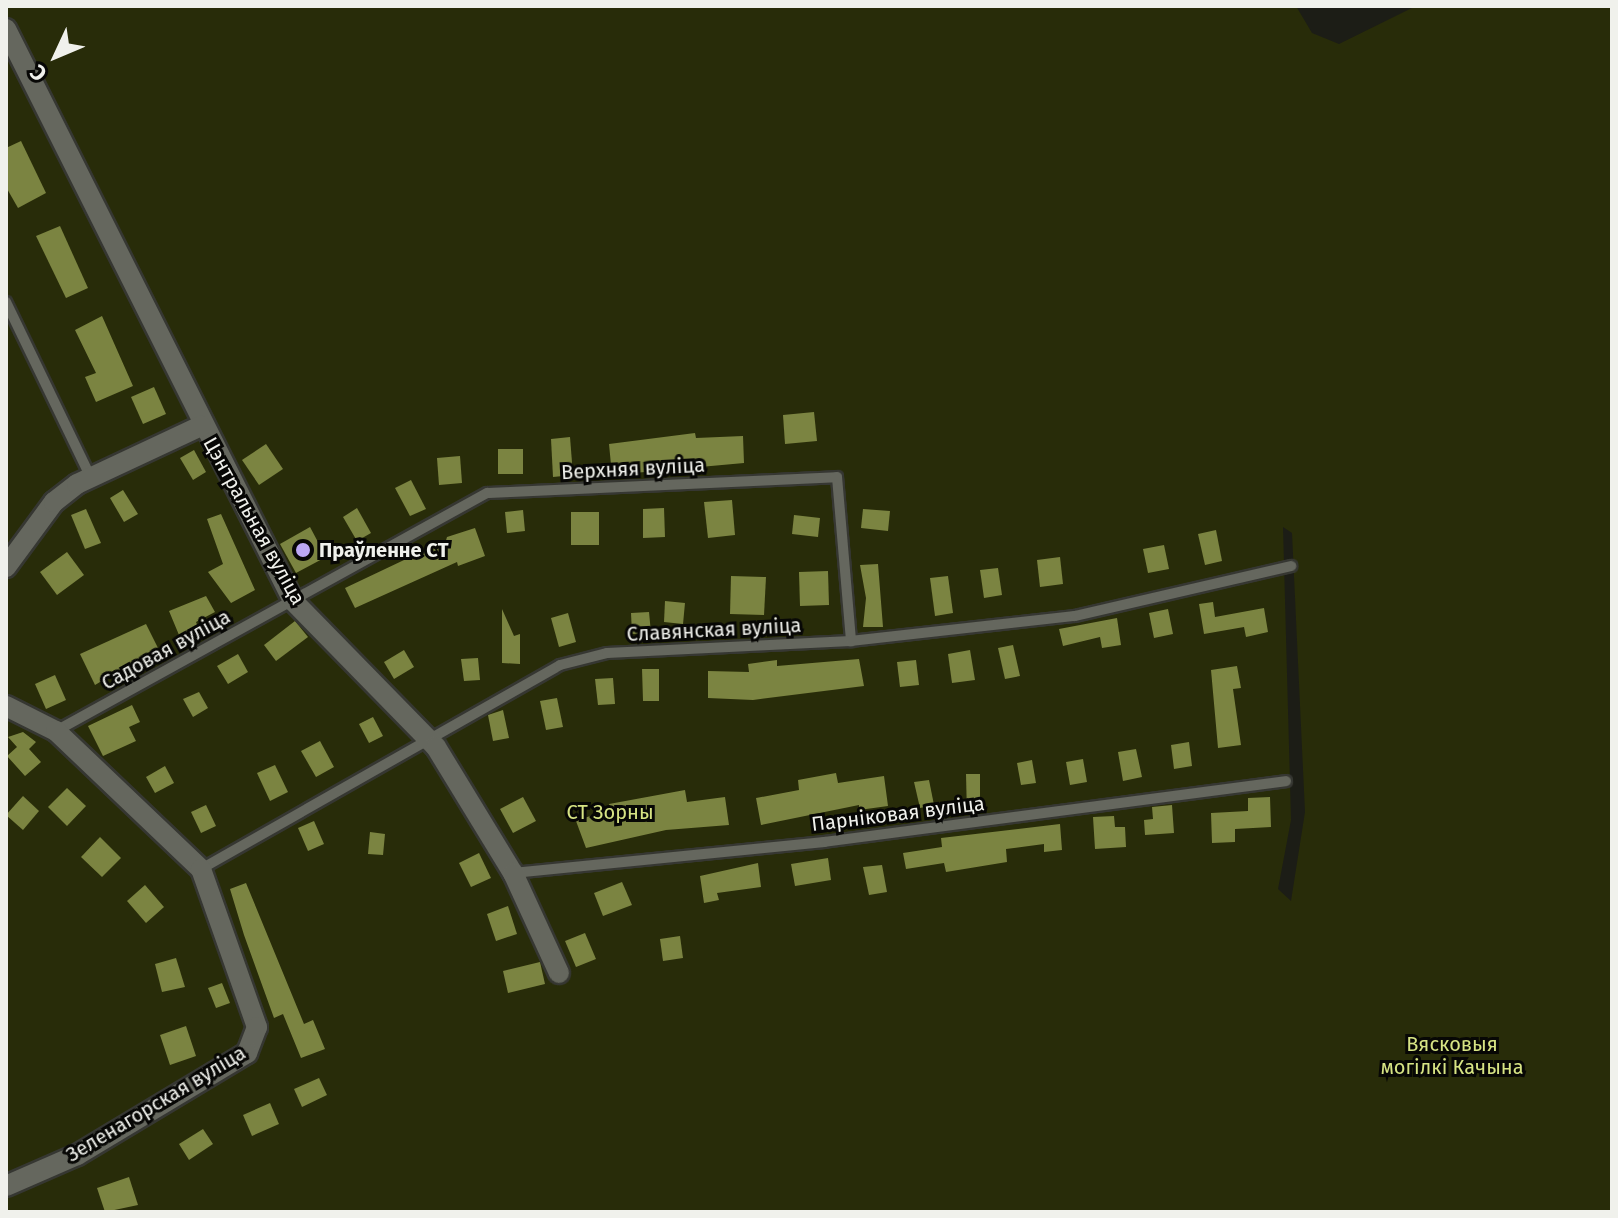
<!DOCTYPE html>
<meta charset="utf-8">
<style>
body{margin:0}
#map{position:relative;width:1618px;height:1218px;overflow:hidden;background:#1c1d16;font-family:"Fira Sans",sans-serif}
div>[style]{position:absolute}
.green>*{inset:0;background:#282c09}
.building>*{inset:0;background:#7b8441}
.roads{filter:drop-shadow(2px 0 #363732) drop-shadow(-2px 0 #363732) drop-shadow(0 2px #363732) drop-shadow(0 -2px #363732)}
.lane>*{height:10px;margin:-5px;padding:0 5px;transform-origin:5px;border-radius:5px;background:#65675e}
.street>*{height:20px;margin:-10px;padding:0 10px;transform-origin:10px;border-radius:10px;background:#65675e}
.dots>*{width:22px;height:22px;translate:-50% -50%;box-sizing:border-box;border:4px solid #070705;border-radius:50%}
span{translate:-50% -50%;white-space:nowrap;text-align:center;line-height:1.15;-webkit-text-stroke:6px #070705;paint-order:stroke}
.street-label{font-size:20px;color:#f0f1ec}
.poi-label{font-size:20px;color:#f0f1ec;font-weight:700}
.left{translate:0 -50%;text-align:left}
.park-label{font-size:20px;color:#d7e484}
.frame{position:absolute;inset:0;border:8px solid #f0f1ec;pointer-events:none}
.north{position:absolute;left:16px;top:16px;width:80px;height:80px;-webkit-text-stroke:6px #070705;paint-order:stroke;rotate:226deg;font-size:22px;font-weight:700;line-height:32px;text-align:center;color:#f0f1ec}
.north::after{content:'';display:block;margin:auto;width:28px;height:36px;background:#f0f1ec;clip-path:polygon(50% 0,100% 100%,50% 72%,0 100%)}
</style>
<div id="map">
<div class="green">
<div style="clip-path:polygon(evenodd,6px 6px,1296px 6px,1312px 33px,1339px 44px,1416px 6px,1612px 6px,1612px 1212px,6px 1212px,6px 6px,1283px 527px,1292px 533px,1305px 812px,1291px 901px,1278px 889px,1291px 820px,1283px 527px)"></div>
</div>
<div class="building">
<div style="clip-path:polygon(21px 141px,46px 193px,18px 208px,6px 187px,6px 148px)"></div>
<div style="clip-path:polygon(60px 226px,88px 288px,66px 298px,36px 236px)"></div>
<div style="clip-path:polygon(102px 316px,133px 386px,96px 402px,85px 377px,96px 373px,75px 330px)"></div>
<div style="clip-path:polygon(154px 387px,166px 414px,143px 424px,131px 397px)"></div>
<div style="clip-path:polygon(814px 412px,817px 441px,785px 444px,783px 415px)"></div>
<div style="clip-path:polygon(695px 433px,696px 438px,743px 436px,744px 463px,612px 475px,609px 444px)"></div>
<div style="clip-path:polygon(570px 437px,573px 475px,553px 477px,551px 439px)"></div>
<div style="clip-path:polygon(266px 444px,283px 469px,259px 485px,242px 460px)"></div>
<div style="clip-path:polygon(498px 449px,523px 449px,523px 474px,498px 474px)"></div>
<div style="clip-path:polygon(194px 450px,206px 472px,193px 480px,180px 458px)"></div>
<div style="clip-path:polygon(460px 456px,462px 483px,439px 485px,437px 458px)"></div>
<div style="clip-path:polygon(411px 480px,426px 509px,410px 516px,395px 488px)"></div>
<div style="clip-path:polygon(123px 490px,138px 514px,124px 522px,110px 498px)"></div>
<div style="clip-path:polygon(732px 500px,735px 535px,708px 538px,704px 502px)"></div>
<div style="clip-path:polygon(357px 508px,371px 533px,357px 541px,343px 517px)"></div>
<div style="clip-path:polygon(664px 508px,665px 537px,643px 538px,643px 509px)"></div>
<div style="clip-path:polygon(86px 509px,101px 543px,85px 549px,71px 515px)"></div>
<div style="clip-path:polygon(863px 509px,890px 511px,888px 531px,861px 528px)"></div>
<div style="clip-path:polygon(523px 510px,525px 531px,507px 533px,505px 512px)"></div>
<div style="clip-path:polygon(571px 512px,599px 512px,599px 545px,571px 545px)"></div>
<div style="clip-path:polygon(221px 514px,255px 590px,231px 603px,208px 572px,223px 564px,207px 519px)"></div>
<div style="clip-path:polygon(794px 515px,820px 518px,818px 537px,792px 534px)"></div>
<div style="clip-path:polygon(310px 527px,326px 557px,296px 573px,280px 544px)"></div>
<div style="clip-path:polygon(475px 528px,485px 556px,458px 566px,457px 562px,355px 608px,345px 588px,442px 542px,444px 547px,447px 537px)"></div>
<div style="clip-path:polygon(1216px 530px,1222px 561px,1205px 565px,1198px 534px)"></div>
<div style="clip-path:polygon(1164px 545px,1169px 569px,1148px 573px,1143px 549px)"></div>
<div style="clip-path:polygon(67px 552px,84px 575px,57px 595px,40px 572px)"></div>
<div style="clip-path:polygon(1060px 557px,1063px 584px,1040px 587px,1037px 560px)"></div>
<div style="clip-path:polygon(878px 564px,883px 627px,863px 627px,866px 598px,860px 565px)"></div>
<div style="clip-path:polygon(998px 568px,1002px 595px,984px 598px,980px 570px)"></div>
<div style="clip-path:polygon(828px 571px,829px 605px,800px 606px,799px 572px)"></div>
<div style="clip-path:polygon(731px 576px,766px 577px,764px 615px,730px 614px)"></div>
<div style="clip-path:polygon(948px 576px,953px 613px,935px 616px,930px 578px)"></div>
<div style="clip-path:polygon(206px 596px,215px 612px,196px 622px,198px 627px,179px 635px,169px 611px)"></div>
<div style="clip-path:polygon(665px 601px,685px 603px,683px 624px,664px 622px)"></div>
<div style="clip-path:polygon(1213px 602px,1215px 617px,1264px 608px,1268px 632px,1246px 637px,1244px 627px,1204px 634px,1199px 604px)"></div>
<div style="clip-path:polygon(502px 609px,514px 636px,520px 634px,520px 664px,502px 663px)"></div>
<div style="clip-path:polygon(1168px 609px,1173px 634px,1154px 638px,1149px 613px)"></div>
<div style="clip-path:polygon(649px 612px,651px 633px,632px 634px,631px 613px)"></div>
<div style="clip-path:polygon(568px 613px,576px 642px,559px 647px,551px 618px)"></div>
<div style="clip-path:polygon(1117px 618px,1121px 645px,1102px 648px,1100px 637px,1063px 646px,1059px 629px)"></div>
<div style="clip-path:polygon(295px 621px,308px 637px,276px 661px,264px 645px)"></div>
<div style="clip-path:polygon(146px 624px,158px 648px,95px 685px,80px 654px)"></div>
<div style="clip-path:polygon(1013px 645px,1020px 676px,1005px 679px,998px 648px)"></div>
<div style="clip-path:polygon(404px 650px,414px 667px,394px 679px,384px 662px)"></div>
<div style="clip-path:polygon(970px 650px,975px 680px,952px 683px,948px 654px)"></div>
<div style="clip-path:polygon(238px 654px,248px 672px,228px 684px,217px 666px)"></div>
<div style="clip-path:polygon(478px 658px,480px 680px,464px 681px,461px 659px)"></div>
<div style="clip-path:polygon(859px 659px,864px 686px,753px 700px,708px 698px,708px 671px,749px 672px,748px 664px,777px 660px,777px 666px)"></div>
<div style="clip-path:polygon(916px 660px,919px 685px,900px 687px,897px 662px)"></div>
<div style="clip-path:polygon(1237px 666px,1241px 688px,1233px 689px,1241px 745px,1218px 748px,1211px 670px)"></div>
<div style="clip-path:polygon(642px 669px,659px 669px,659px 701px,643px 701px)"></div>
<div style="clip-path:polygon(55px 675px,66px 700px,46px 709px,35px 684px)"></div>
<div style="clip-path:polygon(613px 678px,615px 704px,598px 705px,595px 679px)"></div>
<div style="clip-path:polygon(199px 692px,208px 708px,193px 717px,183px 699px)"></div>
<div style="clip-path:polygon(557px 698px,563px 727px,546px 730px,540px 701px)"></div>
<div style="clip-path:polygon(132px 705px,140px 722px,129px 727px,136px 741px,103px 756px,88px 726px)"></div>
<div style="clip-path:polygon(503px 710px,509px 738px,493px 741px,488px 715px)"></div>
<div style="clip-path:polygon(373px 717px,383px 736px,369px 743px,359px 724px)"></div>
<div style="clip-path:polygon(23px 732px,36px 742px,29px 749px,41px 762px,25px 776px,7px 756px,17px 747px,8px 737px)"></div>
<div style="clip-path:polygon(320px 741px,334px 767px,316px 777px,301px 751px)"></div>
<div style="clip-path:polygon(1189px 742px,1192px 766px,1174px 769px,1171px 745px)"></div>
<div style="clip-path:polygon(1136px 749px,1142px 777px,1123px 781px,1118px 752px)"></div>
<div style="clip-path:polygon(1083px 759px,1087px 782px,1070px 785px,1066px 762px)"></div>
<div style="clip-path:polygon(1032px 760px,1036px 783px,1021px 785px,1017px 763px)"></div>
<div style="clip-path:polygon(275px 765px,288px 792px,270px 801px,257px 773px)"></div>
<div style="clip-path:polygon(165px 766px,174px 783px,155px 793px,146px 777px)"></div>
<div style="clip-path:polygon(836px 773px,838px 783px,884px 776px,888px 806px,859px 810px,859px 805px,761px 825px,756px 798px,799px 790px,798px 780px)"></div>
<div style="clip-path:polygon(966px 774px,980px 774px,980px 813px,967px 815px)"></div>
<div style="clip-path:polygon(929px 780px,934px 805px,920px 808px,914px 782px)"></div>
<div style="clip-path:polygon(67px 788px,86px 806px,67px 826px,48px 807px)"></div>
<div style="clip-path:polygon(685px 790px,687px 802px,725px 797px,729px 825px,666px 830px,586px 848px,576px 821px,610px 809px,609px 804px)"></div>
<div style="clip-path:polygon(23px 796px,39px 811px,23px 830px,6px 815px)"></div>
<div style="clip-path:polygon(523px 797px,536px 821px,513px 833px,500px 809px)"></div>
<div style="clip-path:polygon(1270px 797px,1271px 827px,1235px 829px,1235px 842px,1212px 843px,1211px 813px,1248px 811px,1248px 798px)"></div>
<div style="clip-path:polygon(206px 805px,216px 826px,201px 833px,191px 812px)"></div>
<div style="clip-path:polygon(1172px 805px,1174px 833px,1145px 835px,1144px 820px,1153px 819px,1152px 807px)"></div>
<div style="clip-path:polygon(1114px 816px,1115px 827px,1125px 827px,1126px 847px,1095px 849px,1093px 817px)"></div>
<div style="clip-path:polygon(314px 821px,324px 844px,308px 851px,298px 828px)"></div>
<div style="clip-path:polygon(1060px 824px,1062px 850px,1044px 852px,1044px 844px,1006px 849px,1007px 862px,946px 872px,944px 863px,906px 869px,903px 853px,942px 847px,941px 838px)"></div>
<div style="clip-path:polygon(370px 832px,385px 834px,383px 855px,368px 854px)"></div>
<div style="clip-path:polygon(100px 837px,121px 858px,102px 877px,81px 857px)"></div>
<div style="clip-path:polygon(479px 853px,491px 878px,471px 887px,459px 863px)"></div>
<div style="clip-path:polygon(828px 858px,831px 880px,795px 886px,791px 864px)"></div>
<div style="clip-path:polygon(758px 863px,761px 887px,717px 893px,719px 900px,704px 903px,700px 876px)"></div>
<div style="clip-path:polygon(882px 865px,887px 892px,869px 895px,863px 867px)"></div>
<div style="clip-path:polygon(622px 882px,632px 905px,603px 916px,594px 893px)"></div>
<div style="clip-path:polygon(246px 883px,304px 1024px,313px 1020px,325px 1049px,301px 1058px,283px 1014px,274px 1018px,244px 935px,230px 889px)"></div>
<div style="clip-path:polygon(145px 885px,164px 907px,146px 923px,127px 901px)"></div>
<div style="clip-path:polygon(508px 906px,517px 934px,496px 941px,487px 914px)"></div>
<div style="clip-path:polygon(585px 933px,596px 959px,576px 967px,565px 941px)"></div>
<div style="clip-path:polygon(680px 936px,683px 958px,663px 961px,660px 939px)"></div>
<div style="clip-path:polygon(176px 958px,185px 987px,162px 992px,155px 964px)"></div>
<div style="clip-path:polygon(540px 962px,545px 984px,508px 993px,503px 971px)"></div>
<div style="clip-path:polygon(222px 983px,230px 1003px,216px 1008px,208px 988px)"></div>
<div style="clip-path:polygon(186px 1026px,196px 1056px,170px 1065px,160px 1035px)"></div>
<div style="clip-path:polygon(319px 1078px,327px 1095px,302px 1107px,294px 1089px)"></div>
<div style="clip-path:polygon(270px 1103px,279px 1124px,252px 1136px,243px 1115px)"></div>
<div style="clip-path:polygon(203px 1129px,213px 1144px,189px 1160px,179px 1144px)"></div>
<div style="clip-path:polygon(129px 1177px,138px 1205px,105px 1212px,97px 1188px)"></div>
</div>
<div class="roads">
<div class="lane">
<div style="left:6px;top:302px;width:195px;rotate:64.2deg"></div>
<div style="left:56px;top:731px;width:493px;rotate:-28.9deg"></div>
<div style="left:488px;top:493px;width:349px;rotate:-2.6deg"></div>
<div style="left:837px;top:477px;width:165px;rotate:85.1deg"></div>
<div style="left:201px;top:869px;width:413px;rotate:-29.6deg"></div>
<div style="left:560px;top:665px;width:49px;rotate:-14.3deg"></div>
<div style="left:607px;top:653px;width:244px;rotate:-2.8deg"></div>
<div style="left:851px;top:641px;width:225px;rotate:-6.4deg"></div>
<div style="left:1075px;top:616px;width:222px;rotate:-13deg"></div>
<div style="left:513px;top:873px;width:313px;rotate:-5.7deg"></div>
<div style="left:824px;top:842px;width:466px;rotate:-7.5deg"></div>
</div>
<div class="street">
<div style="left:6px;top:29px;width:640px;rotate:63.35deg"></div>
<div style="left:293px;top:601px;width:204px;rotate:45.6deg"></div>
<div style="left:436px;top:747px;width:148px;rotate:58.6deg"></div>
<div style="left:513px;top:873px;width:110px;rotate:65.3deg"></div>
<div style="left:6px;top:567px;width:81px;rotate:-53.6deg"></div>
<div style="left:54px;top:502px;width:29px;rotate:-38deg"></div>
<div style="left:77px;top:484px;width:137px;rotate:-25.1deg"></div>
<div style="left:6px;top:706px;width:56px;rotate:26.6deg"></div>
<div style="left:56px;top:731px;width:200px;rotate:43.6deg"></div>
<div style="left:201px;top:869px;width:168px;rotate:70.5deg"></div>
<div style="left:257px;top:1027px;width:28px;rotate:111deg"></div>
<div style="left:247px;top:1053px;width:198px;rotate:149deg"></div>
<div style="left:77px;top:1155px;width:77px;rotate:156.4deg"></div>
</div>
</div>
<div class="dots">
<div style="left:303px;top:550px;background:#bda9f5"></div>
</div>
<div class="street-label">
<span style="left:633px;top:469px;rotate:-3deg">Верхняя вуліца</span>
<span style="left:254px;top:521px;rotate:61deg">Цэнтральная вуліца</span>
<span style="left:714px;top:630px;rotate:-3deg">Славянская вуліца</span>
<span style="left:166px;top:650px;rotate:-29deg">Садовая вуліца</span>
<span style="left:898px;top:814px;rotate:-7deg">Парніковая вуліца</span>
<span style="left:156px;top:1104px;rotate:-31deg">Зеленагорская вуліца</span>
</div>
<div class="poi-label">
<span class="left" style="left:319px;top:550px">Праўленне СТ</span>
</div>
<div class="park-label">
<span style="left:610px;top:812px">СТ Зорны</span>
<span style="left:1452px;top:1056px">Вясковыя<br>могілкі Качына</span>
</div>
<div class="frame"></div>
<div class="north">С</div>
</div>
